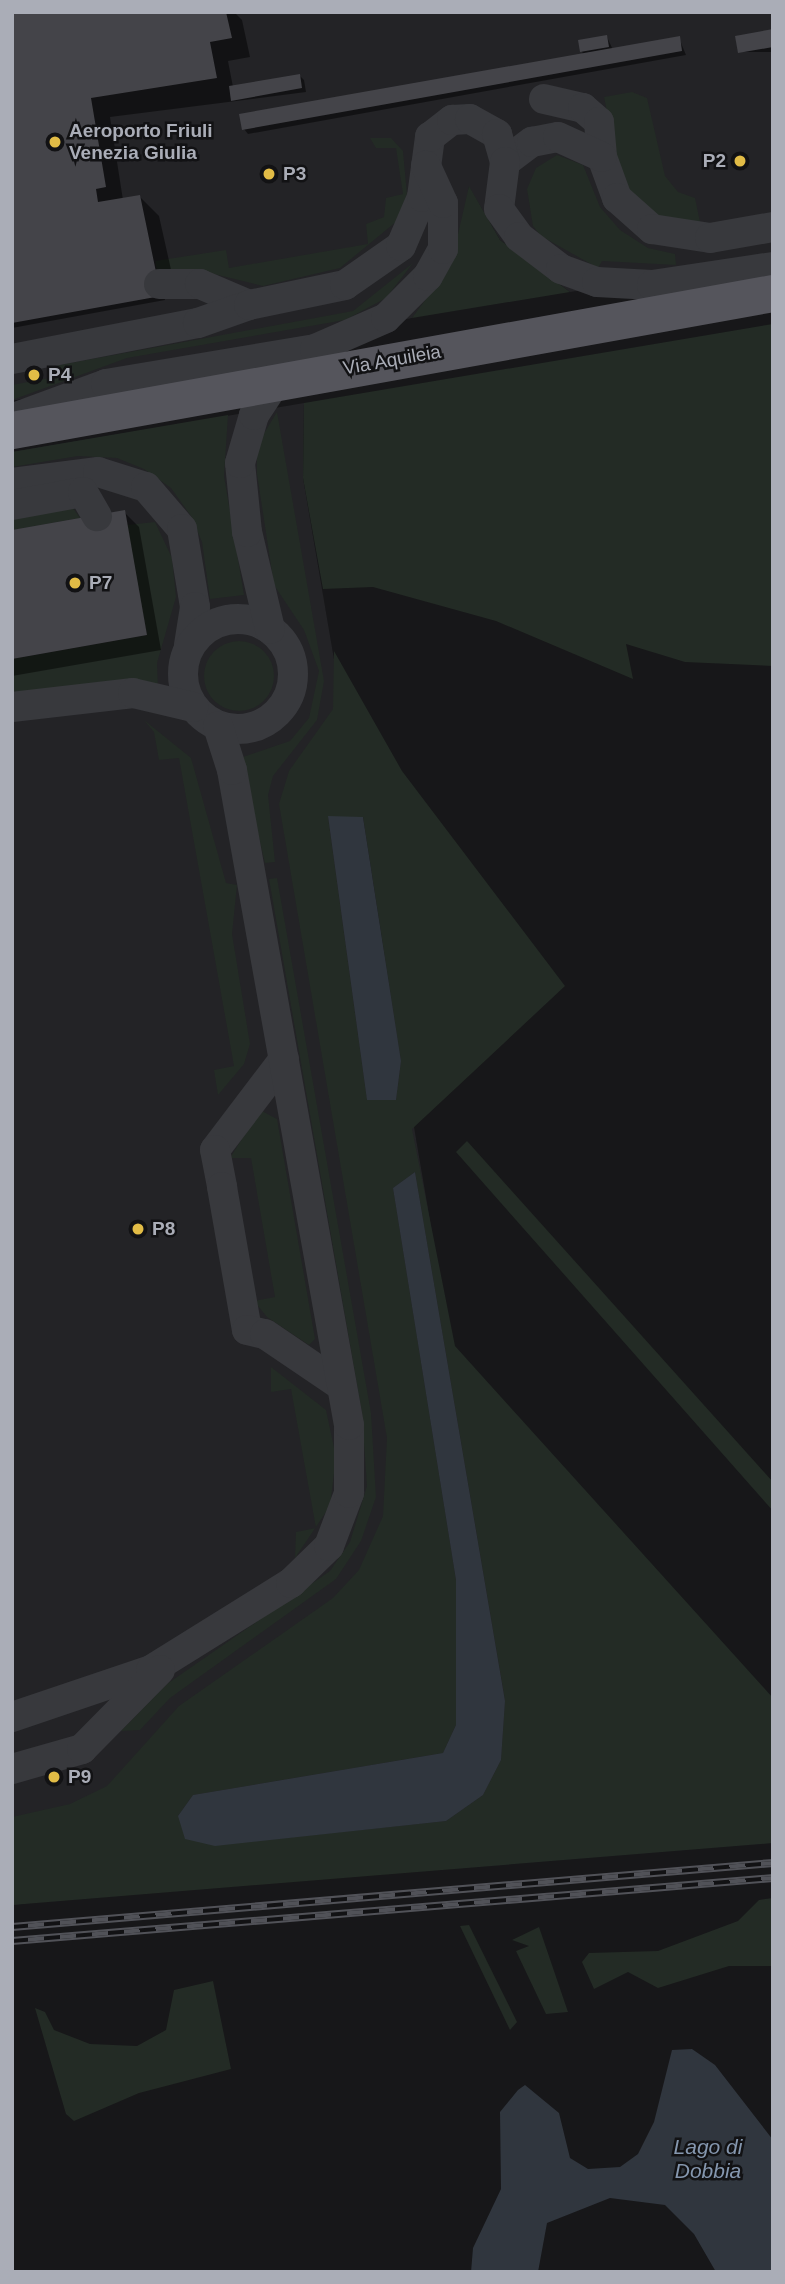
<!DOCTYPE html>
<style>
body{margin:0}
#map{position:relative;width:785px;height:2284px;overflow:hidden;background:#171719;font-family:Arial,sans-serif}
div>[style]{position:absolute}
.built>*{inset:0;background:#232326}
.green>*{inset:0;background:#232b25}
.round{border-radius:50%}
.water>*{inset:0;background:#30363e}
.shadow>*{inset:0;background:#0007}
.building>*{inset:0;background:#444449}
.minor>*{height:30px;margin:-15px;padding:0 15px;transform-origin:15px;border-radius:15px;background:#38393d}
.minor>.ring{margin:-15px;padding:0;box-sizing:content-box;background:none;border:30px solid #38393d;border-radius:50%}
.major>*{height:37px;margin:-18.5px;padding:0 18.5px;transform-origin:18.5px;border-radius:18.5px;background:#55555c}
.rail>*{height:8px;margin-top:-4px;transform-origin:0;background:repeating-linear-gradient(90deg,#121214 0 16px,#515258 0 32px);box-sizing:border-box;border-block:2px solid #515258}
.dots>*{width:19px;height:19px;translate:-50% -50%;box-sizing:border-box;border:4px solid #121214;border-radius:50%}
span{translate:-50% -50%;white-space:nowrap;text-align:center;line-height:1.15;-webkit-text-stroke:5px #121214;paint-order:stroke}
.poi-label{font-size:19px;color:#aaadb7;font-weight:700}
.left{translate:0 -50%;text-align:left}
.right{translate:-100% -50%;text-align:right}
.street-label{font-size:19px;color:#aaadb7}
.water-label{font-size:21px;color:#8597af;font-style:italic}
.frame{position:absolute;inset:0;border:14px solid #aaadb7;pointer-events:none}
</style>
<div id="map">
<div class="built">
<div style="clip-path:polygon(12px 12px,773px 12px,773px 261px,570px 292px,500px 240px,469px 187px,460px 242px,435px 293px,412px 318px,12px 401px)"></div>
<div style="clip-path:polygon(304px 403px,303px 478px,537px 1846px,12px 1905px,12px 452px)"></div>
</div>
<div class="green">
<div style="clip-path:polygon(632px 92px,647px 98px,665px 176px,678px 192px,695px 198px,700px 222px,661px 219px,632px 197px,619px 170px,604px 97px)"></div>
<div style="clip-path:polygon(370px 138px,391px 138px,403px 151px,407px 194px,397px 221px,340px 268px,263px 286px,206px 272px,158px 277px,155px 261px,226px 250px,229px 268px,368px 244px,366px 224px,384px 217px,386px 198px,403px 194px,396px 148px,376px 148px)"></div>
<div style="clip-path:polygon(557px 155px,583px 165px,600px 207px,620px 230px,648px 248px,675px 254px,676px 265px,602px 261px,598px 268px,541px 236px,533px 226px,527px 189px,536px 168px)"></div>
<div style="clip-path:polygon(469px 186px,500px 240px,570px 292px,412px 318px,451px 265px)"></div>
<div style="clip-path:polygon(413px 263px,386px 298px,345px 320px,127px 358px,12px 400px,12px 385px,55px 377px,54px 366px,353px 311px)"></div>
<div style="clip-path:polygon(773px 324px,773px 666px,685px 662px,626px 644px,633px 679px,496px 621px,373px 587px,323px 589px,303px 478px,304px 403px)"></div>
<div style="clip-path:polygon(277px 412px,324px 681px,317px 720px,273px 776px,268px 795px,275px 862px,265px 863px,240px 758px,290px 741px,309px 718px,319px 671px,304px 630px,274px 585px,257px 474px,257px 445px)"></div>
<div style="clip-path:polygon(228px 415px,224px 476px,244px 595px,210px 599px,202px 542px,191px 516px,171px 488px,144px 469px,117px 458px,78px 456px,12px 467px,12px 452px)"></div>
<div style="clip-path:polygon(73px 508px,80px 518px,12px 530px,12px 513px)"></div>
<div style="clip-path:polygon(155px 522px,172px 558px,176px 597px,157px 663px,158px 688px,12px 699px,12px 659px,147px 635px,127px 525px)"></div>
<div class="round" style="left:204px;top:641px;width:70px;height:70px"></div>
<div style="clip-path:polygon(evenodd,334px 651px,402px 771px,565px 986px,412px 1129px,455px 1346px,773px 1698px,773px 1843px,12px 1905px,12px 1817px,70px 1804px,107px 1786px,179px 1706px,333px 1598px,359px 1570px,383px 1516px,387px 1438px,279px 804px,289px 771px,333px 709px,334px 651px,328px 817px,363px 817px,401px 1061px,396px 1100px,367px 1100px,328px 817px,334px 651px,415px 1172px,505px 1700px,501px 1760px,483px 1795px,446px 1821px,215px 1845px,178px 1816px,193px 1795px,443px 1753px,456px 1725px,456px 1580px,393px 1188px,415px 1172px)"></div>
<div style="clip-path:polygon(144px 720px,191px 758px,226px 883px,237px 885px,232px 934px,250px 1044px,244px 1064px,218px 1095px,214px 1070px,234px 1066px,179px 758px,159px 760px,154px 732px)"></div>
<div style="clip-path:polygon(277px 878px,371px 1413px,376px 1497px,361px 1541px,336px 1579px,170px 1698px,140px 1730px,121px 1731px,167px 1684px,330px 1571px,350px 1542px,367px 1486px,362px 1413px,269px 879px)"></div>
<div style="clip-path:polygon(260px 1110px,277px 1119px,315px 1339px,309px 1345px,267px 1317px,254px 1301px,275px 1297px,251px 1158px,230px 1158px)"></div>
<div style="clip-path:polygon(467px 1141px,773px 1482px,773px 1511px,456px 1152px)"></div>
<div style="clip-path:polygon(271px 1367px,326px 1410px,336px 1457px,330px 1506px,295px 1558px,296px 1532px,316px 1528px,291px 1389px,271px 1392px)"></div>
<div style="clip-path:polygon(773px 1898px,773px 1966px,729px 1966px,658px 1988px,628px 1972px,594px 1989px,582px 1962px,589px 1953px,658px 1951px,738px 1921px,759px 1900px)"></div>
<div style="clip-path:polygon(469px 1925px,517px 2022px,510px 2030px,460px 1926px)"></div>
<div style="clip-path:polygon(539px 1927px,568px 2012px,546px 2014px,516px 1951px,529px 1946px,512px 1940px)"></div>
<div style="clip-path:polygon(213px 1981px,231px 2069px,139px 2093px,74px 2121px,66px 2114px,35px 2008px,45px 2012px,54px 2030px,90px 2044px,137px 2046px,166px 2030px,174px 1990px)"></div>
</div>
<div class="water">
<div style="clip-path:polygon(328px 816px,363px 817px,401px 1061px,396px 1100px,367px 1100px)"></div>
<div style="clip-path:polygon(415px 1172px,505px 1701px,501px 1760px,483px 1795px,446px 1821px,215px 1846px,185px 1839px,178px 1816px,193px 1795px,443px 1753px,456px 1725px,456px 1580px,393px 1188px)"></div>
<div style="clip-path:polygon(692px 2049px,715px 2065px,773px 2140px,773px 2272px,716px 2272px,694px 2234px,665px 2205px,610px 2198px,547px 2223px,538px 2272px,471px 2272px,473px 2248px,501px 2189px,500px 2112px,518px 2090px,525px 2085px,559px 2113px,570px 2158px,588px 2169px,620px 2167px,638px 2154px,654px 2122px,672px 2050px)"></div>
</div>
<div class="shadow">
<div style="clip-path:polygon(12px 12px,234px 12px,242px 20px,250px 57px,228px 61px,233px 87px,299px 75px,304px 80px,306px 92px,110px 117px,123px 200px,140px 197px,159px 216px,174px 283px,162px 285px,165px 300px,12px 328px)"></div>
<div style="clip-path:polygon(773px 31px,773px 52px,739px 52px)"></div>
<div style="clip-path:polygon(607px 37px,613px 50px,679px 38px,686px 55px,248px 134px,244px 129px,583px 55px,580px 41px)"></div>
<div style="clip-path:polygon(124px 512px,139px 527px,161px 650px,12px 676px,12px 532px)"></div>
</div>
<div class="building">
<div style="clip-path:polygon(12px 12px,226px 12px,232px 38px,210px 42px,217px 78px,91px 98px,106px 187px,96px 189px,98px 202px,140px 195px,161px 296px,12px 323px)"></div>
<div style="clip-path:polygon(773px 29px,773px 47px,738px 53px,735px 36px)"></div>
<div style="clip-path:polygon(607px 35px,609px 47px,580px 52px,578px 40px)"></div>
<div style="clip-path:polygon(680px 36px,682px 51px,242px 130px,239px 114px)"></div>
<div style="clip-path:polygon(300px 74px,302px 88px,231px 101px,229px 86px)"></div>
<div style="clip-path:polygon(125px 510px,147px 635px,12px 659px,12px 530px)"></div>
</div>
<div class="minor">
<div style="left:544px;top:99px;width:40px;rotate:13deg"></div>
<div style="left:583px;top:108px;width:21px;rotate:41deg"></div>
<div style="left:599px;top:122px;width:35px;rotate:85deg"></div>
<div style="left:602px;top:157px;width:44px;rotate:69.9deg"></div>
<div style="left:617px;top:198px;width:47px;rotate:41.5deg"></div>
<div style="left:652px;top:229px;width:59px;rotate:8.8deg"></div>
<div style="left:710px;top:238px;width:64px;rotate:-9.9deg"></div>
<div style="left:505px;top:162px;width:34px;rotate:-37deg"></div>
<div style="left:532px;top:142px;width:26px;rotate:-11deg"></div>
<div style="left:558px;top:137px;width:48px;rotate:24.4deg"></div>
<div style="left:159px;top:284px;width:41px"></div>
<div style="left:200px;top:284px;width:53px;rotate:23.2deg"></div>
<div style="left:12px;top:359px;width:189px;rotate:-11deg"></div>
<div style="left:198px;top:323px;width:54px;rotate:-19.4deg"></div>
<div style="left:249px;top:305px;width:98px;rotate:-11.8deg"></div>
<div style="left:345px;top:285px;width:68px;rotate:-34.9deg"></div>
<div style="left:401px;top:246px;width:53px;rotate:-66.8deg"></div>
<div style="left:422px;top:197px;width:61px;rotate:-82.4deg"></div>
<div style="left:430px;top:137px;width:28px;rotate:-38deg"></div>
<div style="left:452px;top:120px;width:18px;rotate:-3deg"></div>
<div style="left:470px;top:119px;width:31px;rotate:29deg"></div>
<div style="left:497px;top:134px;width:29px;rotate:74deg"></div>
<div style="left:505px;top:162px;width:47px;rotate:97.3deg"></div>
<div style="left:499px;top:209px;width:34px;rotate:54deg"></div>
<div style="left:519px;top:237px;width:53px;rotate:37.3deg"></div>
<div style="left:561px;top:269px;width:38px;rotate:20deg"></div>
<div style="left:597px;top:282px;width:55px;rotate:3.1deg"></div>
<div style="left:652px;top:285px;width:122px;rotate:-8.5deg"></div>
<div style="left:16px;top:417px;width:96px;rotate:-20.1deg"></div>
<div style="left:106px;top:384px;width:212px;rotate:-9.5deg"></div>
<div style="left:315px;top:349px;width:77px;rotate:-23.6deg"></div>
<div style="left:386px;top:318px;width:59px;rotate:-45deg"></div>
<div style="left:428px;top:276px;width:31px;rotate:-61deg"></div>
<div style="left:443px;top:249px;width:46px;rotate:-90deg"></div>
<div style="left:443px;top:203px;width:41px;rotate:-114.7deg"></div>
<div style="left:12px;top:483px;width:87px;rotate:-7.3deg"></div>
<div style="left:98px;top:472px;width:50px;rotate:17.4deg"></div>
<div style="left:146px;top:487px;width:55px;rotate:49.4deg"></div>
<div style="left:182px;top:529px;width:79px;rotate:80.5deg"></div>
<div style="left:195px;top:607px;width:39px;rotate:99deg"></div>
<div style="left:12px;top:505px;width:72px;rotate:-10.4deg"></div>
<div style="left:83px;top:492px;width:28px;rotate:60deg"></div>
<div class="ring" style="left:183px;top:619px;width:80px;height:80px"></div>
<div style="left:270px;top:629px;width:100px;rotate:-103.3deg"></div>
<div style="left:247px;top:532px;width:69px;rotate:-95.8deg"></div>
<div style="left:240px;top:463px;width:50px;rotate:-73.7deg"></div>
<div style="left:254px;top:415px;width:42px;rotate:-56.7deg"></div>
<div style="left:12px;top:707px;width:122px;rotate:-6.6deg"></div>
<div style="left:133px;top:693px;width:62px;rotate:13.1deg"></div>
<div style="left:284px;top:1059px;width:114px;rotate:127.2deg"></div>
<div style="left:215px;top:1150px;width:38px;rotate:79deg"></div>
<div style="left:222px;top:1187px;width:145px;rotate:80.1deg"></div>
<div style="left:247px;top:1330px;width:18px;rotate:13deg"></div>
<div style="left:265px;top:1334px;width:91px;rotate:34.2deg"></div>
<div style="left:12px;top:1717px;width:147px;rotate:-18.7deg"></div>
<div style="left:151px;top:1670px;width:165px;rotate:-31.9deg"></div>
<div style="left:291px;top:1583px;width:53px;rotate:-44.2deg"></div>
<div style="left:329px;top:1546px;width:57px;rotate:-69.3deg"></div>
<div style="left:349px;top:1493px;width:68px;rotate:-90deg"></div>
<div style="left:349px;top:1425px;width:665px;rotate:-100.13deg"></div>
<div style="left:232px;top:770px;width:46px;rotate:-107.7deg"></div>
<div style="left:12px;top:1769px;width:73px;rotate:-15.9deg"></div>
<div style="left:82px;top:1749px;width:111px;rotate:-45.4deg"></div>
</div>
<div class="major">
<div style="left:12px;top:430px;width:773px;rotate:-10.21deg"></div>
</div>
<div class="rail">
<div style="left:12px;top:1927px;width:764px;rotate:-4.81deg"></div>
<div style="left:12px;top:1941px;width:764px;rotate:-4.73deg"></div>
</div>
<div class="dots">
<div style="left:55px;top:142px;background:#e2bc46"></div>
<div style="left:740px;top:161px;background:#e2bc46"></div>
<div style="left:269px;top:174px;background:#e2bc46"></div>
<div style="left:34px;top:375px;background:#e2bc46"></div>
<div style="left:75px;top:583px;background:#e2bc46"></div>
<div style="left:138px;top:1229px;background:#e2bc46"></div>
<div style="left:54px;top:1777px;background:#e2bc46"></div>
</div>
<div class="poi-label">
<span class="left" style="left:69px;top:142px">Aeroporto Friuli<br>Venezia Giulia</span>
<span class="right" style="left:726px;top:161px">P2</span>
<span class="left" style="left:283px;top:174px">P3</span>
<span class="left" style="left:48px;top:375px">P4</span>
<span class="left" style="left:89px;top:583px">P7</span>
<span class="left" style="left:152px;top:1229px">P8</span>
<span class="left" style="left:68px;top:1777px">P9</span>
</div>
<div class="street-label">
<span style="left:392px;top:360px;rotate:-10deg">Via Aquileia</span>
</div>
<div class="water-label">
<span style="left:708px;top:2159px">Lago di<br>Dobbia</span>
</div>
<div class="frame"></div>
</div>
